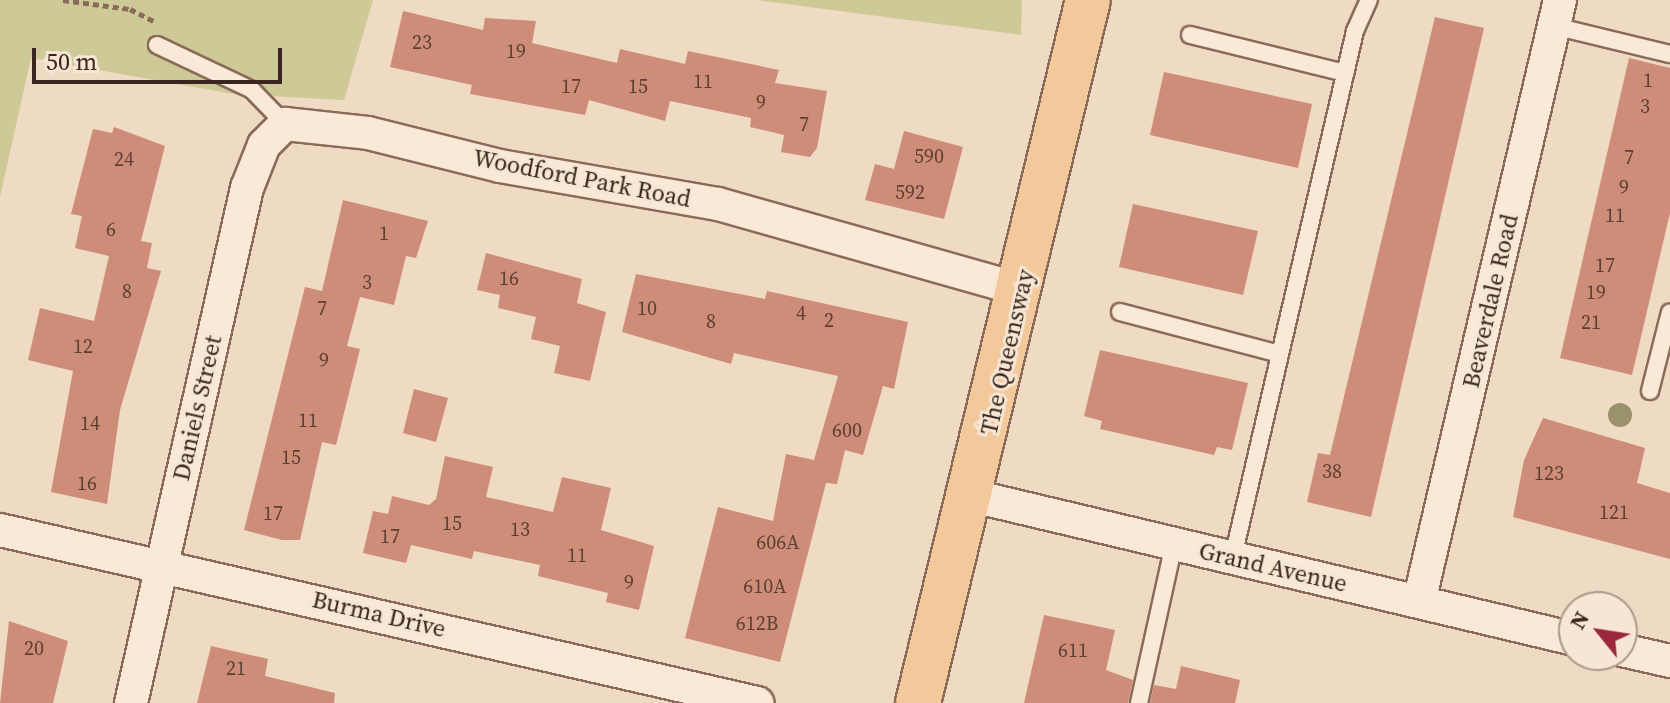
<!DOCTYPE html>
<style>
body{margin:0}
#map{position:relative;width:1670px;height:703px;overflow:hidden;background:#efdac3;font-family:"Source Serif 4",serif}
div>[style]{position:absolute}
.green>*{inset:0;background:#ceca97}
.building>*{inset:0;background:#ce8d78}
.path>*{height:5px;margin-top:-2.5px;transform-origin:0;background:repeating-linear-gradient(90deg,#8a6b59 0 6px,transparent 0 10px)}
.roads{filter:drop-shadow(2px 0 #8a6b59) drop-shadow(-2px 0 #8a6b59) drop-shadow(0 2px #8a6b59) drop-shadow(0 -2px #8a6b59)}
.service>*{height:16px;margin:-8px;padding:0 8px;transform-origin:8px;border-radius:8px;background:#fae9d7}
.minor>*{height:32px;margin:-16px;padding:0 16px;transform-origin:16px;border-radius:16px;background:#fae9d7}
.primary>*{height:44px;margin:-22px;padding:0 22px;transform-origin:22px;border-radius:22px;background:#f3c89a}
.trees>*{width:24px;height:24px;margin:-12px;border-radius:50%;background:#99926c}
span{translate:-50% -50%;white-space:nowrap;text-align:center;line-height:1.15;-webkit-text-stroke:6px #f6e6d3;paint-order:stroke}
.number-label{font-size:20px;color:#5f4034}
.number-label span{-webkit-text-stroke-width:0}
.street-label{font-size:24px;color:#3a261e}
.north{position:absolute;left:1558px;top:591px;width:80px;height:80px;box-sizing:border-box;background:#f6e6d3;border:2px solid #ab998b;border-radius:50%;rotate:300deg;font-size:22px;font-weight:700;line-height:32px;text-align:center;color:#3a261e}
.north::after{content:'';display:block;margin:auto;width:28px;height:36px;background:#9b283d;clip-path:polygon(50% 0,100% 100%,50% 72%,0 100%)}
.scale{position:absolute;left:32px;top:48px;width:250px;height:36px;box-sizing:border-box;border:4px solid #3a261e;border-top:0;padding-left:10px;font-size:24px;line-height:28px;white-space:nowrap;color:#3a261e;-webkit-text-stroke:6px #f6e6d3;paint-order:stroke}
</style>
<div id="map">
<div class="green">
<div style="clip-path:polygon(0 0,373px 0,344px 100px,233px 94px,31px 58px,0 197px)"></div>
<div style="clip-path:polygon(757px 0,1022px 0,1021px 35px)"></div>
</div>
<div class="building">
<div style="clip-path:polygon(403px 11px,483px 30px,485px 18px,536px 21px,532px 43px,617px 63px,620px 49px,685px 64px,688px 51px,779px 70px,775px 83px,827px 91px,817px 148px,810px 157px,781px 152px,784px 135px,750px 127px,751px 118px,670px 101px,665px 121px,589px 100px,585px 115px,470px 94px,472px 85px,390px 67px)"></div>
<div style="clip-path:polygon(1435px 17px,1484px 28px,1371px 517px,1307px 502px,1318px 453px,1330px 455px)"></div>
<div style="clip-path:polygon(1629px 58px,1670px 68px,1670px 213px,1632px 375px,1560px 358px)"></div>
<div style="clip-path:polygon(1164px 72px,1312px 104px,1298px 168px,1150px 135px)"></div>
<div style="clip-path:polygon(114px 127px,165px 146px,141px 241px,152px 243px,147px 268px,161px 271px,120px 410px,107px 504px,51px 492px,73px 371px,28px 360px,40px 308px,94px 321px,109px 256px,75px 248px,82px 216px,71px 214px,93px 129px,112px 133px)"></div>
<div style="clip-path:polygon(904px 131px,963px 147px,944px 219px,865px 200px,875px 164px,894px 169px)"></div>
<div style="clip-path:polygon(343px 200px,428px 221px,416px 258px,406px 256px,394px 305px,360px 297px,347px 346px,360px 349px,336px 445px,322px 442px,300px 540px,282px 540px,244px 530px,305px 287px,322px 291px)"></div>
<div style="clip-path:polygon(1133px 204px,1258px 231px,1243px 295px,1119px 267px)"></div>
<div style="clip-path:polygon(486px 253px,582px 279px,577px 303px,606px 312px,590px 381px,554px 373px,560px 346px,531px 339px,536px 317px,498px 308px,500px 295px,477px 290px)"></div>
<div style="clip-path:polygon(636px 274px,765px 299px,767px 291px,908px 322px,894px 389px,883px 386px,863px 455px,845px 450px,837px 484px,826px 483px,780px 662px,685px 638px,718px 507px,773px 521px,786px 454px,814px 460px,838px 376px,734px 353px,731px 364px,622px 332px)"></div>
<div style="clip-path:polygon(1100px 350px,1248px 383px,1232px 450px,1217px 447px,1214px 455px,1100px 429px,1102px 421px,1084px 416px)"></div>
<div style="clip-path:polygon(414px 389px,448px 398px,436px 442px,403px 433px)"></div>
<div style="clip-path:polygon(1543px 418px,1645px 448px,1637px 483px,1670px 493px,1670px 559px,1513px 517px,1524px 460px)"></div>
<div style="clip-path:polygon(445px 456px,493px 467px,486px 497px,553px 512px,562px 477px,611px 488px,601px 530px,654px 546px,639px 610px,606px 602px,608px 593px,538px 576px,540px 565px,474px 551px,472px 559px,411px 545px,406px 563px,363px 553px,373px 511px,388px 514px,392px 496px,429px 505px,436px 499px)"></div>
<div style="clip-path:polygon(1044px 615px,1115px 630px,1106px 670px,1133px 680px,1128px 703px,1024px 703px)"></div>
<div style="clip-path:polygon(9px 621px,68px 641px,53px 703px,0 703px)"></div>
<div style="clip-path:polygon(211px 646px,268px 659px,265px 676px,335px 693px,334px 703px,197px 703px)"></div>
<div style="clip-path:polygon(1181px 666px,1240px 680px,1235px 703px,1150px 703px,1154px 685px,1176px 689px)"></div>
</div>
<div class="path">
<div style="left:63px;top:0;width:68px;rotate:7.7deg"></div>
<div style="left:130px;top:9px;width:27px;rotate:27deg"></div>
</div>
<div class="roads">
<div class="service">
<div style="left:1554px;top:26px;width:119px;rotate:13.6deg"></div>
<div style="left:1190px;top:35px;width:160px;rotate:13.8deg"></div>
<div style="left:157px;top:45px;width:105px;rotate:25.3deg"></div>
<div style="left:252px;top:90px;width:47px;rotate:45.9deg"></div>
<div style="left:1120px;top:312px;width:165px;rotate:14.7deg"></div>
<div style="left:1650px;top:391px;width:81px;rotate:-75.8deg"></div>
<div style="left:1233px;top:557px;width:540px;rotate:-76.94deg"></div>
<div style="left:1355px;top:31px;width:34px;rotate:-66deg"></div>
<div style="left:1139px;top:703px;width:163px;rotate:-77.6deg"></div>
</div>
<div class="minor">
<div style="left:973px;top:496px;width:618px;rotate:13.38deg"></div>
<div style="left:0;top:530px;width:777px;rotate:12.87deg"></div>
<div style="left:1419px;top:602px;width:618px;rotate:-76.82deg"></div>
<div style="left:1622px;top:650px;width:49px;rotate:12.9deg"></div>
<div style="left:131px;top:703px;width:528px;rotate:-77.31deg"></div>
<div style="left:247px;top:188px;width:46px;rotate:-68.4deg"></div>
<div style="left:264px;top:145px;width:30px;rotate:-45deg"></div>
<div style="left:285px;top:124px;width:83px;rotate:6.2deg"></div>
<div style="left:368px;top:133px;width:136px;rotate:14deg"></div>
<div style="left:500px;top:166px;width:221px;rotate:9.9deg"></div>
<div style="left:718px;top:204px;width:316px;rotate:15.8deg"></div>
</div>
<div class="primary">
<div style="left:918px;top:703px;width:723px;rotate:-76.41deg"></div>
</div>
</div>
<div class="trees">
<div style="left:1620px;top:415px"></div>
</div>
<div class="number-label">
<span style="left:422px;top:42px">23</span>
<span style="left:516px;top:51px">19</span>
<span style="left:1648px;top:80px">1</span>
<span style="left:703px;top:81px">11</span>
<span style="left:571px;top:86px">17</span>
<span style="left:638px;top:86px">15</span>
<span style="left:761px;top:102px">9</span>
<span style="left:1645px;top:106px">3</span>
<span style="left:804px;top:124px">7</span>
<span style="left:929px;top:156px">590</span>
<span style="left:1629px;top:157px">7</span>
<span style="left:124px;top:159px">24</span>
<span style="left:1624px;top:187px">9</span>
<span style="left:910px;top:192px">592</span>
<span style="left:1615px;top:215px">11</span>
<span style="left:111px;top:229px">6</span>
<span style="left:384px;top:233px">1</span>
<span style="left:1605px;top:265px">17</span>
<span style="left:509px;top:278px">16</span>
<span style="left:367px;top:282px">3</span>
<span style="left:127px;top:291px">8</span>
<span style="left:1596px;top:292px">19</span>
<span style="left:322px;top:308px">7</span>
<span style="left:647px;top:308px">10</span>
<span style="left:801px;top:313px">4</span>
<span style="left:829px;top:320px">2</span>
<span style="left:711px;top:321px">8</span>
<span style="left:1591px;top:322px">21</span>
<span style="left:83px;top:346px">12</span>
<span style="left:324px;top:360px">9</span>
<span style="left:308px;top:420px">11</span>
<span style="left:90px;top:423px">14</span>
<span style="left:847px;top:430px">600</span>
<span style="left:291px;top:457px">15</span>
<span style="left:1332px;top:471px">38</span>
<span style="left:1549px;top:473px">123</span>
<span style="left:87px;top:483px">16</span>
<span style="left:1614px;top:512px">121</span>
<span style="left:273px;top:513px">17</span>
<span style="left:452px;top:523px">15</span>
<span style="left:520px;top:529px">13</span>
<span style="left:390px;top:536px">17</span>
<span style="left:778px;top:542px">606A</span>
<span style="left:577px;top:555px">11</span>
<span style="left:629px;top:582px">9</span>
<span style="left:765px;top:586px">610A</span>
<span style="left:757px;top:623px">612B</span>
<span style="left:34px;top:648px">20</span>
<span style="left:1073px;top:650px">611</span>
<span style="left:236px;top:668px">21</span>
</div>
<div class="street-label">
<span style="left:582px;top:178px;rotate:11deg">Woodford Park Road</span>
<span style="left:1490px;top:301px;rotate:-77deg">Beaverdale Road</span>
<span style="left:1007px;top:352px;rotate:-77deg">The Queensway</span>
<span style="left:197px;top:408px;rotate:-77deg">Daniels Street</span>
<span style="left:1273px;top:567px;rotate:13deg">Grand Avenue</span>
<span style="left:379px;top:614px;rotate:13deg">Burma Drive</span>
</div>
<div class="north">N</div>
<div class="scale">50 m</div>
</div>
